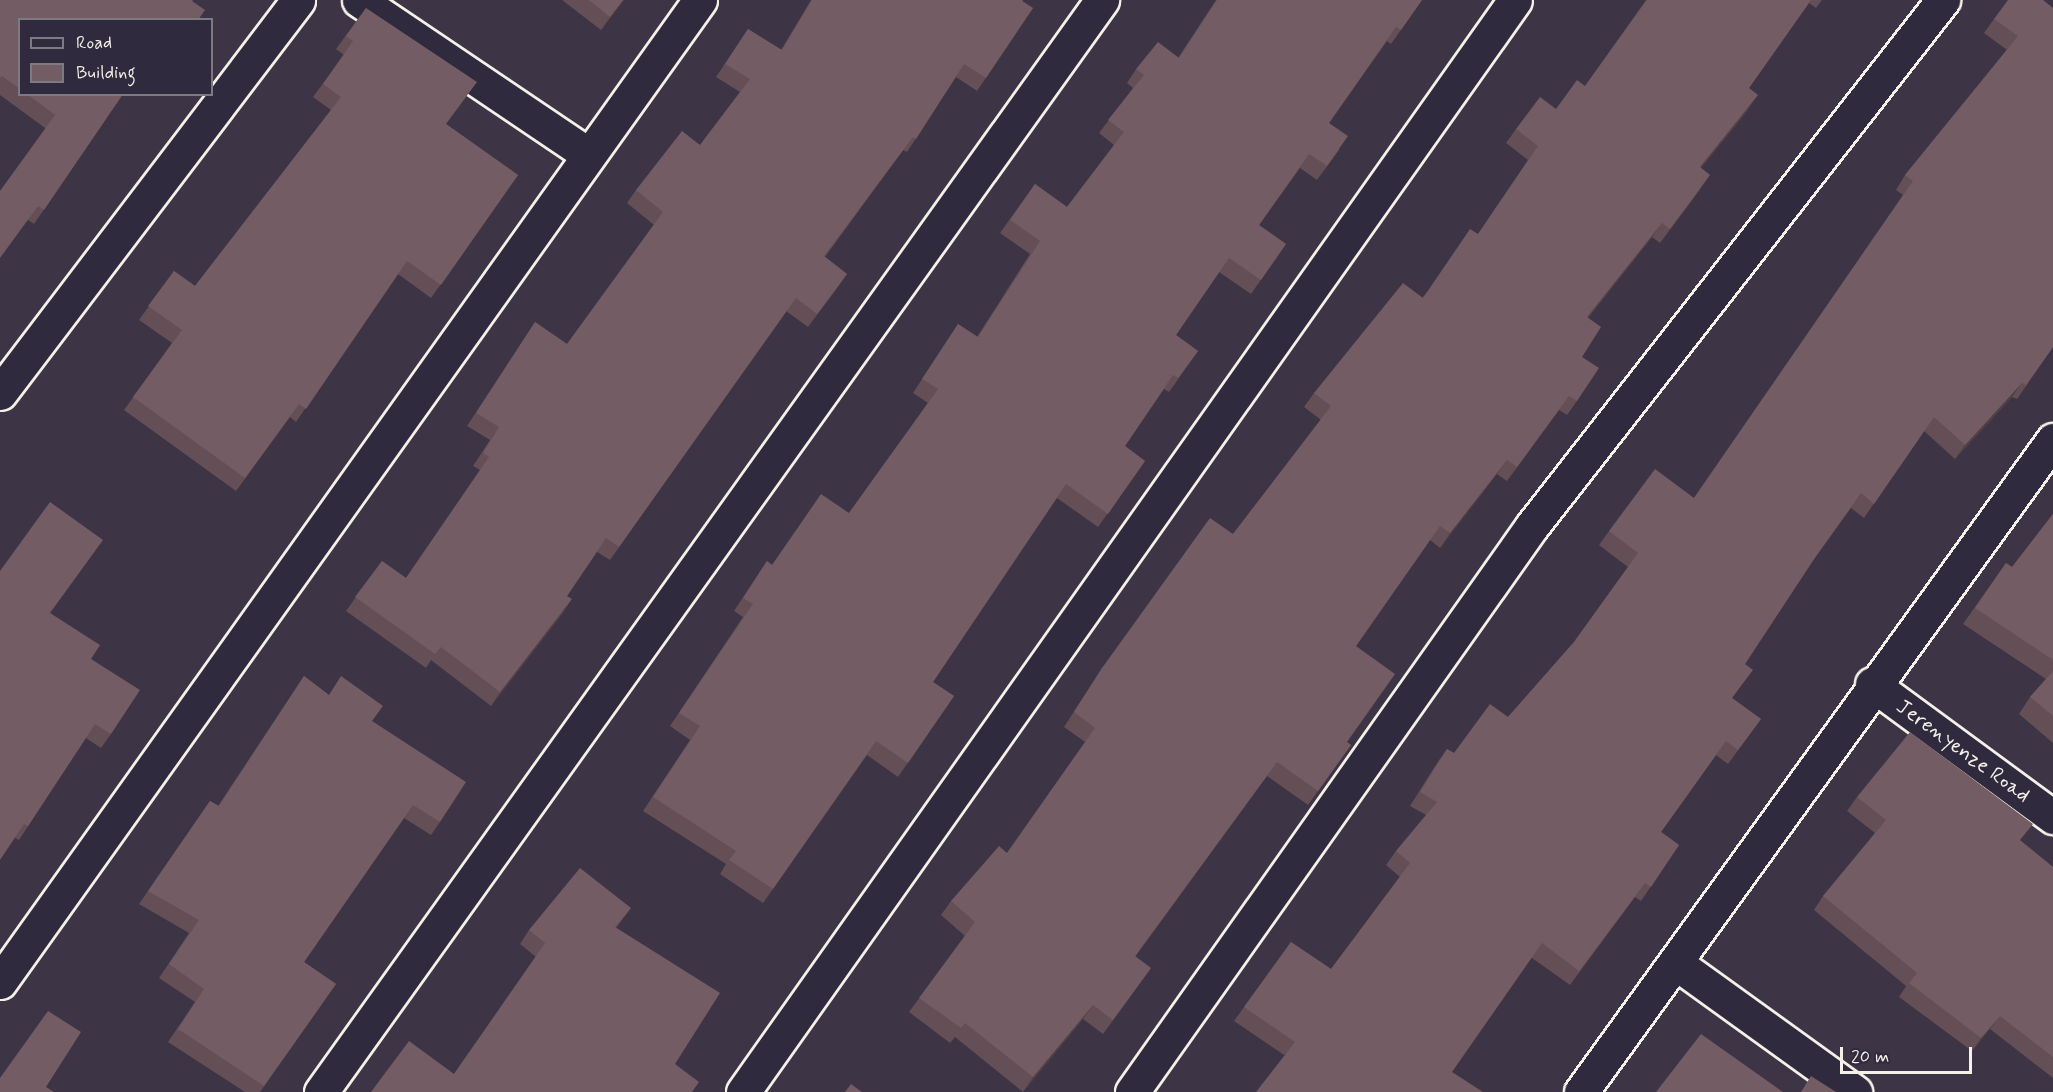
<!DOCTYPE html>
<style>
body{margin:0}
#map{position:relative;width:2053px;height:1092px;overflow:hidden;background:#3d3445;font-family:Mynerve,sans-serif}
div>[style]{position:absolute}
.roads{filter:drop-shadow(2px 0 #f4f1e8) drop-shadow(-2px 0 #f4f1e8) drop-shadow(0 2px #f4f1e8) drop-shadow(0 -2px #f4f1e8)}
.minor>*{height:33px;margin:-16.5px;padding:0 16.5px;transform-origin:16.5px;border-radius:16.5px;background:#2f2a3d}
.wall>*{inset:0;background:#634f55}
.shaded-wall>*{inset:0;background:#504045}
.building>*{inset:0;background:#735c63}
span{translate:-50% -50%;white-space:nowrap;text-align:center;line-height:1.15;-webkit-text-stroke:4.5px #2f2a3d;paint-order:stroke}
.street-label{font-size:21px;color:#f4f1e8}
.legend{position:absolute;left:18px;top:18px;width:195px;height:78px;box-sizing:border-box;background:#2f2a3d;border:2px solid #7e7a81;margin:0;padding:8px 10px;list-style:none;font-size:18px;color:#f4f1e8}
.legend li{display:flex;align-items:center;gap:12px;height:30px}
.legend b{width:30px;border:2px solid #7e7a81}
.scale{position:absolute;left:1840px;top:1047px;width:132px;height:27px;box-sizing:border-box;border:3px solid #f4f1e8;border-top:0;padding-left:8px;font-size:18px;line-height:21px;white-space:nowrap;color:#f4f1e8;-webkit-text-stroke:4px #2f2a3d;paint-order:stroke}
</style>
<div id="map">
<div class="roads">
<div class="minor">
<div style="left:359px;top:0;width:275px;rotate:34deg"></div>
<div style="left:0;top:393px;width:493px;rotate:-52.8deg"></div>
<div style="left:1872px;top:684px;width:225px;rotate:36.3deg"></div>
<div style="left:1676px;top:963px;width:221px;rotate:35.8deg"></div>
<div style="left:0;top:982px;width:1206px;rotate:-54.52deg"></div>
<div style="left:321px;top:1092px;width:1343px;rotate:-54.43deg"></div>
<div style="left:743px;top:1092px;width:1337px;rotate:-54.74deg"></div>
<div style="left:1132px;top:1092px;width:693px;rotate:-54.75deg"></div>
<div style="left:1532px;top:526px;width:668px;rotate:-52deg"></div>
<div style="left:1581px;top:1092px;width:805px;rotate:-54.1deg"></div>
</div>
</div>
<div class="wall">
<div style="clip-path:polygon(0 0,20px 20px,20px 94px,123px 94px,34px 224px,28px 220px,45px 128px,0 95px)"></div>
<div style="clip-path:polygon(562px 0,624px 0,601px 30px)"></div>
<div style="clip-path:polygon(811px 0,1023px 0,1022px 1px,1033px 8px,977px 91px,956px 77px,907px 152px,903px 150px,825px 257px,847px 274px,838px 287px,808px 327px,786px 311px,610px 560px,597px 552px,567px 596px,563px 613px,491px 706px,431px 660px,426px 668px,346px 611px,382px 561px,406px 578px,480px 470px,473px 466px,490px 440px,467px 426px,535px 322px,567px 344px,654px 225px,627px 203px,636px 190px,700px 145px,740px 92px,716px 77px,748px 29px,781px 50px)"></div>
<div style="clip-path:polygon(1216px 0,1422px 0,1391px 44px,1387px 41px,1329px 123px,1339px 150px,1317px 180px,1300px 168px,1259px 225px,1286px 244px,1251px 294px,1219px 272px,1176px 335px,1198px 351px,1169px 392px,1164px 389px,1125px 446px,1145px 461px,1098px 527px,1057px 498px,933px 682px,954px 696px,898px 777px,867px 755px,763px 903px,720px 874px,726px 864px,643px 811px,690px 740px,670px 726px,743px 617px,734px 611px,767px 561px,772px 565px,849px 513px,928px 403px,913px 393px,958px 324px,977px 337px,1030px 254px,1000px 233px,1035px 184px,1067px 207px,1114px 145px,1099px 133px,1133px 88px,1127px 83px,1136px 69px,1178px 58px)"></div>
<div style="clip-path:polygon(1646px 0,1822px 0,1816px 8px,1809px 3px,1749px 88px,1748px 110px,1701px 168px,1700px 190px,1660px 243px,1652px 237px,1588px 318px,1582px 357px,1577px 401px,1567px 415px,1559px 410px,1507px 481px,1497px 474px,1440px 548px,1430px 540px,1356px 646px,1347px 742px,1351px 745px,1308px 805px,1267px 776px,1135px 957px,1151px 968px,1103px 1034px,1083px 1019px,1023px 1092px,955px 1037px,950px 1043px,909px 1012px,965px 936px,941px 915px,951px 901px,1007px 853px,1085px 742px,1064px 727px,1102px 668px,1233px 534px,1321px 420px,1304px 407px,1314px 393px,1422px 298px,1478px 234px,1528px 160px,1506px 143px,1516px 129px,1556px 109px,1585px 86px)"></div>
<div style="clip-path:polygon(2043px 0,2053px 347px,2017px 399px,2012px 397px,1955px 459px,1924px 431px,1864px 518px,1851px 508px,1812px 562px,1745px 664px,1732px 698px,1761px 719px,1728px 764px,1716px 755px,1661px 832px,1679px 845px,1641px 901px,1635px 897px,1570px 985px,1532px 958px,1284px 1055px,1234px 1021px,1291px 942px,1331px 969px,1400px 877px,1386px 865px,1396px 851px,1426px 815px,1410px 806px,1437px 763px,1447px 749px,1454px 753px,1508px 717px,1574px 642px,1628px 567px,1599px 545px,1609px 531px,1694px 498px,1903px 195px,1896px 190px,1905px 175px,2007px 50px,1984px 33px,1994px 19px)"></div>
<div style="clip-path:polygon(366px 8px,446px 124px,518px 175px,431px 298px,398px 274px,296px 422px,290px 417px,236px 491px,124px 410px,172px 343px,139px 320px,174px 271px,195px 286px,331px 110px,313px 97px,344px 55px,336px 49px)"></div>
<div style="clip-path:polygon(2053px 514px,2053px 743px,2019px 714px,2030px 697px,2046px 679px,1963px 624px,2006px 563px,2012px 567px)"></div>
<div style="clip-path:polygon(51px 613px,91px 659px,111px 734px,101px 748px,86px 738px,19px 840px,15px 838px)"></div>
<div style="clip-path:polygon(304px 676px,329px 695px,372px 722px,440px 822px,431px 835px,404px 818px,304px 962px,336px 984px,260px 1092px,245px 1092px,168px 1042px,195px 1002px,159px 978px,189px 933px,139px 904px,210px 801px,218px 806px)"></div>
<div style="clip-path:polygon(1857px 797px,2020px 841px,2053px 867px,2053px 1078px,1990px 1029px,1972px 1051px,1899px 997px,1906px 986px,1814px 910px,1823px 896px,1875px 833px,1847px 811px)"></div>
<div style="clip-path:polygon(631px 908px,616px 928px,675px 1064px,454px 1074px,536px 957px,520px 944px,529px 930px)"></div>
</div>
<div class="shaded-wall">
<div style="clip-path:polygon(623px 0,624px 0,601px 30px,610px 17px)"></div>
<div style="clip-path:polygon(1758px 95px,1748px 110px,1690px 182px,1700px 167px)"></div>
<div style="clip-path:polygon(1710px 175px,1700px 190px,1660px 243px,1670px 229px)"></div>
<div style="clip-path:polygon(1662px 223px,1652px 237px,1577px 331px,1587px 317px)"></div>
<div style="clip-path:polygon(2022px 383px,2012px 397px,1955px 459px,1965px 445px)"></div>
<div style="clip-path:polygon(1507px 460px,1497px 474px,1440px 548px,1450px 533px)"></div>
<div style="clip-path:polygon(572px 599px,563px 613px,491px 706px,500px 692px)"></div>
<div style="clip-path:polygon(1093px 1005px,1083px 1019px,1023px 1092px,1033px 1077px)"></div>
<div style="clip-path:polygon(2000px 1016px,1990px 1029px,1972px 1051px,1981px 1038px)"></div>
</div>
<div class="building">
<div style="clip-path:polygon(0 0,193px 0,192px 1px,205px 10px,198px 20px,20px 20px,20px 89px,2px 76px,0 78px)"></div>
<div style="clip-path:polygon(589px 0,623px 0,610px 17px)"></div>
<div style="clip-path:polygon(812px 0,1023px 0,1022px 1px,1033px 8px,986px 78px,964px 64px,916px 139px,913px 137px,824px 256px,847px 274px,817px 314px,796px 298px,619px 547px,606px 538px,567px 596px,572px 599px,500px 692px,441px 647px,435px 654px,355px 597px,382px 561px,406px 578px,489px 457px,483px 453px,499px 427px,476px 413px,535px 322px,567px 344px,663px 212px,636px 190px,682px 131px,700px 145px,750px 79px,725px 64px,748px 29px,782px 50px)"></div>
<div style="clip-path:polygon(1217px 0,1422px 0,1401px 30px,1396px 27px,1329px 123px,1348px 136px,1327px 166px,1309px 154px,1259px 225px,1286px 244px,1261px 280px,1229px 258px,1176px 335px,1198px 351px,1178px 378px,1173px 375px,1125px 446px,1145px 461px,1108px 514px,1066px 484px,933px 682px,954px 696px,908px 763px,876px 741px,773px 889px,729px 860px,736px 851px,653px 797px,700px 726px,679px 713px,753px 604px,743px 598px,767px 561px,772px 565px,821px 494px,849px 513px,938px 389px,922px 379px,958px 324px,978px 337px,1040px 241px,1010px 220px,1035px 184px,1067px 207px,1124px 132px,1108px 120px,1144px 75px,1136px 69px,1158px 42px,1179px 58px)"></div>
<div style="clip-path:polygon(1647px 0,1811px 0,1749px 88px,1758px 95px,1700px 167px,1710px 175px,1670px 229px,1662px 223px,1587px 317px,1601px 327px,1582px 357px,1599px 368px,1577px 401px,1569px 396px,1517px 467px,1507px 460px,1450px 533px,1440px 526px,1356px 646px,1395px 674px,1347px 742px,1351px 745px,1318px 791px,1277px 762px,1135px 956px,1151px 968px,1113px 1020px,1093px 1005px,1033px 1077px,965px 1023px,961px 1028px,919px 998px,975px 922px,951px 901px,999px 846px,1007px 853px,1095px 728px,1074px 712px,1102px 668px,1210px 518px,1233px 534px,1331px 406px,1314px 393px,1403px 283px,1423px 298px,1470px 229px,1478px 234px,1538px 146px,1516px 129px,1540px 97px,1556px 109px,1577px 80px,1585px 86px)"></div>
<div style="clip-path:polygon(2008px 0,2043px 0,2053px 8px,2053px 347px,2026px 385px,2022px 383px,1965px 445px,1934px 417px,1874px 504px,1861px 493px,1816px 556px,1745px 664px,1753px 670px,1732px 698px,1761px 719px,1738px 750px,1726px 741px,1661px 832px,1679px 845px,1651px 887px,1645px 883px,1579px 971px,1542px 943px,1452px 1072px,1483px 1092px,1256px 1092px,1295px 1042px,1244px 1007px,1291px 942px,1331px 969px,1410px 863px,1396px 851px,1437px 802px,1420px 792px,1447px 749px,1454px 753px,1490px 704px,1508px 717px,1574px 642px,1638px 553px,1609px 531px,1655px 469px,1694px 498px,1913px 181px,1905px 175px,2018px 36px,1994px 19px)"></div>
<div style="clip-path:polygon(366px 8px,477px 82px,446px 124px,518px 175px,441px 285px,407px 261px,306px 409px,299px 404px,245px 478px,133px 397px,182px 330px,148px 306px,174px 271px,195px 286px,341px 97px,323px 84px,353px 41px,346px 36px)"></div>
<div style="clip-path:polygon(27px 94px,123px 94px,44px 210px,38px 206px,0 258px,0 191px,55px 115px)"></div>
<div style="clip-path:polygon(50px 502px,103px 540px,50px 613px,100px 645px,91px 659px,140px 690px,111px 734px,95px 724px,28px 826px,24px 824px,0 860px,0 571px)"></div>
<div style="clip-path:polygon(2053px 514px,2053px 660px,1975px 608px,2006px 563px,2012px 567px)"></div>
<div style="clip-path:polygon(2053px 671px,2053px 716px,2030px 697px)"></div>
<div style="clip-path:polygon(304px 676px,329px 695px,341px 676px,383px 706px,372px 721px,466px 782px,440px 822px,413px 805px,304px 962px,336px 984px,264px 1086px,178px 1029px,204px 989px,169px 964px,199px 920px,148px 891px,210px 801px,219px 806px)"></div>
<div style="clip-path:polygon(1910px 732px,2033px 824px,2020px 840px,2053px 867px,2053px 1057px,2000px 1016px,1981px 1038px,1909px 983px,1917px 973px,1823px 896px,1886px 820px,1857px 797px)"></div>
<div style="clip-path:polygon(580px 868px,631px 908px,615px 927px,720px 993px,675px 1064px,699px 1082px,692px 1092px,371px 1092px,409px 1041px,454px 1074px,545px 943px,529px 930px)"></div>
<div style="clip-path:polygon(48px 1011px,81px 1032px,46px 1087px,54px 1092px,0 1092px,0 1078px)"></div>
<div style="clip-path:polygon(1701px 1034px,1783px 1092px,1656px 1092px)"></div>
<div style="clip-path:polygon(1811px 1076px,1836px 1092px,1801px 1092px)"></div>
<div style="clip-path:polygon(851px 1084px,862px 1092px,845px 1092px)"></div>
</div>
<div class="street-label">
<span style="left:1963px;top:751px;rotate:36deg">Jerenyenze Road</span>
</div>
<ul class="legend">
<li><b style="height:8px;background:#2f2a3d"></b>Road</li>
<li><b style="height:16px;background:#735c63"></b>Building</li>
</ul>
<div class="scale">20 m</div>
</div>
